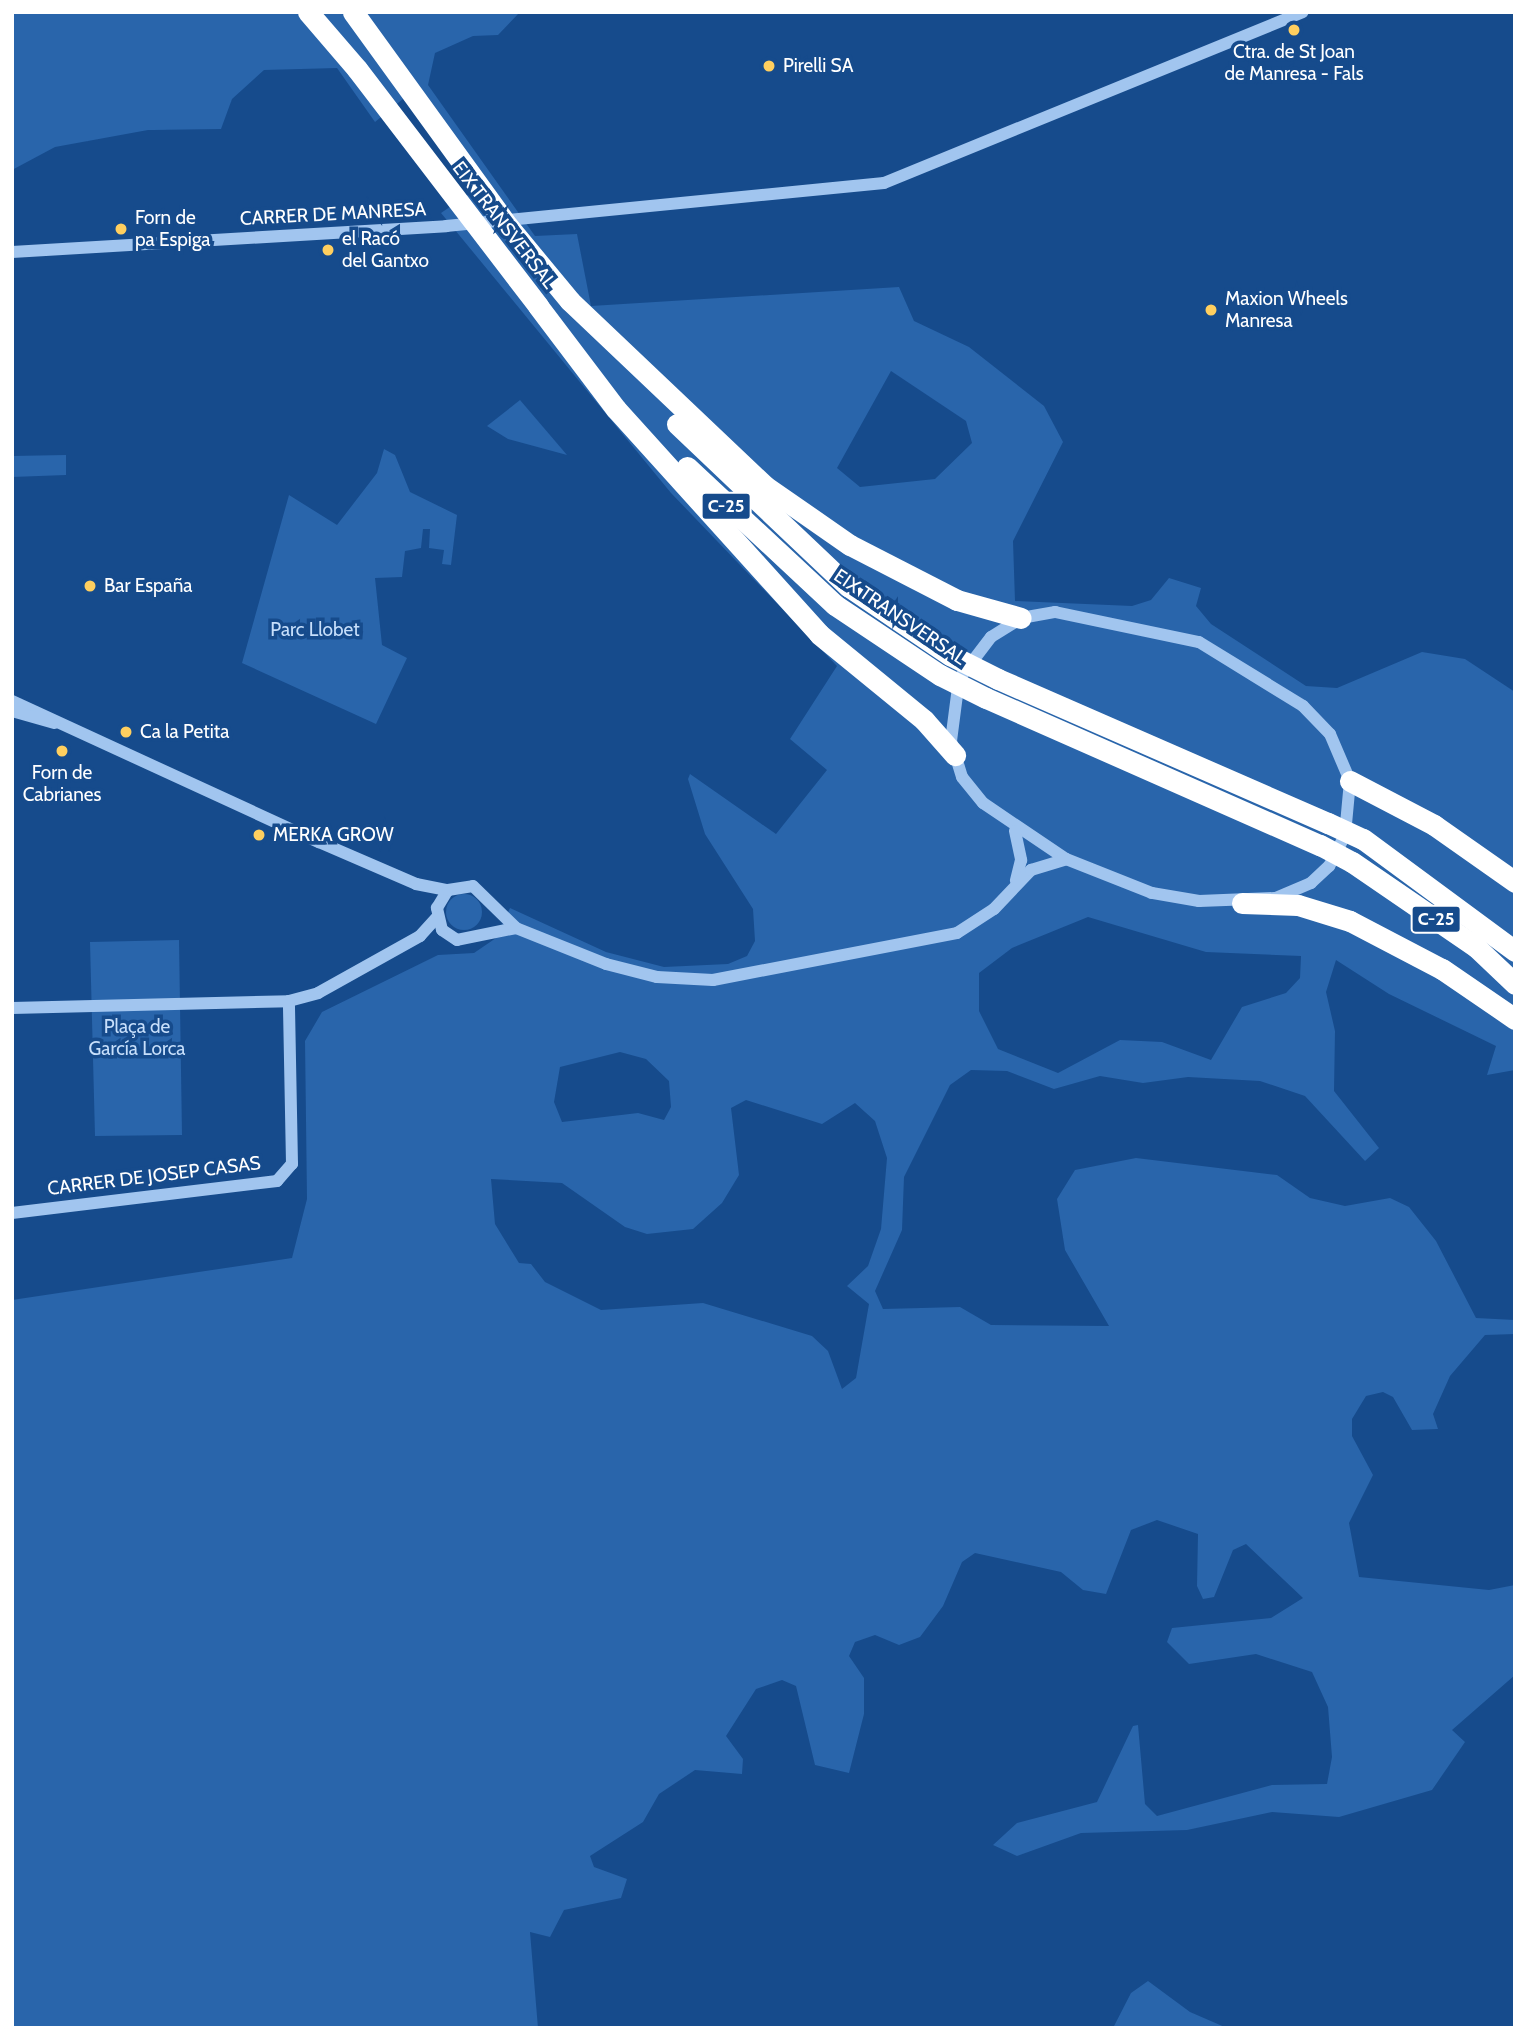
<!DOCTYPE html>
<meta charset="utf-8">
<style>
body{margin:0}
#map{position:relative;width:1527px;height:2040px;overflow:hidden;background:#164b8c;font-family:Cabin,sans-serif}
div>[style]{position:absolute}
.green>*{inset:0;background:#2965ab}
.round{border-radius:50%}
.minor>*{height:12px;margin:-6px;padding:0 6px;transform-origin:6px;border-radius:6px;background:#a1c5ef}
.highway>*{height:21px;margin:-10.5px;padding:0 10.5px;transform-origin:10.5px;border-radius:10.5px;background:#fff}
.highway-bridge>*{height:21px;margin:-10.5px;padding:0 10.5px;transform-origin:10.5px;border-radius:10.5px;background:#fff}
.dots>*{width:19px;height:19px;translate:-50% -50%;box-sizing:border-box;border:4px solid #164b8c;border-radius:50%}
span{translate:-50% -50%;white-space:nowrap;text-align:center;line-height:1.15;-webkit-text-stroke:7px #164b8c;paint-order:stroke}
.shield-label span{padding:2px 5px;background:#164b8c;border:2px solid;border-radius:5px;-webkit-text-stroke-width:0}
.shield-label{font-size:18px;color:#fff;font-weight:700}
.poi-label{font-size:19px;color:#fff}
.left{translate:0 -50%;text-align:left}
.street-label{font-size:19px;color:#fff}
.park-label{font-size:19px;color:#c7dffb}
.frame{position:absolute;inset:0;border:14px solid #fff;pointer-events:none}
</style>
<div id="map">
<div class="green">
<div style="clip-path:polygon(evenodd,12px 12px,520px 12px,498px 35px,473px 36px,435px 53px,428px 85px,535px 236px,577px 234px,591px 306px,899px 287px,914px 321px,969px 347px,1044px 406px,1063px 442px,1013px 541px,1015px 601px,1132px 606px,1151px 600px,1169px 578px,1201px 588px,1196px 606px,1211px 624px,1306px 686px,1337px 688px,1422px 652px,1465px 659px,1515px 692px,1515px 1070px,1487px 1075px,1496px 1046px,1389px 994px,1336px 960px,1326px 992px,1335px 1031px,1334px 1091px,1379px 1148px,1365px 1161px,1305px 1096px,1260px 1081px,1188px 1077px,1143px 1083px,1100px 1076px,1054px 1089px,1007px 1071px,971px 1070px,950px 1085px,904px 1177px,902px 1230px,875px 1291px,883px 1309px,960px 1307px,991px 1325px,1109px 1326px,1065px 1250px,1057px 1199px,1075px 1170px,1136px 1158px,1277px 1175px,1310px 1198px,1345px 1206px,1390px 1198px,1409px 1207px,1436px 1241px,1476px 1318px,1515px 1320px,1515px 1334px,1485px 1335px,1450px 1376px,1433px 1414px,1438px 1429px,1412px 1430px,1393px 1397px,1383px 1392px,1366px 1396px,1352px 1419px,1352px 1436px,1373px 1475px,1349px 1523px,1359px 1577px,1489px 1590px,1515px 1585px,1515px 1675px,1452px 1730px,1465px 1742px,1432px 1790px,1339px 1817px,1272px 1812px,1187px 1830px,1081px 1833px,1017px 1856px,993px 1845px,1017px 1823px,1097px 1802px,1133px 1726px,1138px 1725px,1145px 1804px,1157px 1816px,1272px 1785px,1327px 1784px,1332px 1757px,1328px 1707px,1312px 1672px,1256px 1654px,1189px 1664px,1167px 1642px,1172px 1628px,1271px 1618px,1303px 1598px,1246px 1544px,1233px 1550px,1214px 1597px,1203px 1599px,1197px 1586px,1198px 1534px,1157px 1520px,1131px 1530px,1106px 1594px,1083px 1590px,1061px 1572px,975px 1553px,962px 1562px,943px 1606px,920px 1637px,899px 1645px,875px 1635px,855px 1642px,849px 1656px,864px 1678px,864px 1714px,849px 1773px,815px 1765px,796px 1686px,782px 1680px,756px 1689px,726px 1736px,743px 1759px,742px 1774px,695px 1770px,659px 1794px,643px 1822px,590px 1856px,594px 1867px,627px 1879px,621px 1898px,564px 1910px,550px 1937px,530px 1932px,538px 2028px,12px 2028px,12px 1300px,292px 1258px,307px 1199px,305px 1041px,322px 1012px,438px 955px,474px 953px,496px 938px,510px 908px,606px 952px,664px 967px,728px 964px,747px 956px,755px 941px,753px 909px,705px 834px,688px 779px,690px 774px,776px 834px,827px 770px,790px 739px,837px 666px,671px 493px,441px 213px,485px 183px,415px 89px,375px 122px,337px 68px,264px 70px,232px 99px,221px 129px,148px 130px,55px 147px,12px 170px,12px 12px,891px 371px,966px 421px,972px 443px,935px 479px,860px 487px,837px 468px,891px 371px,12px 12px,1088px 917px,1206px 952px,1301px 956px,1300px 978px,1286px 993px,1242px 1007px,1211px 1060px,1162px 1042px,1120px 1040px,1058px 1073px,998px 1049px,979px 1011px,979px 973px,1012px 948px,1088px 917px,12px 12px,620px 1052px,646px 1059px,669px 1081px,671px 1107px,664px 1120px,638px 1113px,562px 1122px,554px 1102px,560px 1067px,620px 1052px,12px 12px,746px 1100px,822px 1124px,855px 1103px,875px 1121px,887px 1158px,881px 1229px,868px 1266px,847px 1286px,869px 1304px,856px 1378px,842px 1389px,828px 1351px,812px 1336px,703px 1303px,601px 1310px,545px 1282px,531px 1264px,519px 1263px,495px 1224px,491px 1179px,562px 1183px,625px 1227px,647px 1234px,693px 1229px,722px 1203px,739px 1175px,731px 1108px,746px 1100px)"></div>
<div style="clip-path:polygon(520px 400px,567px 455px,508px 439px,487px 426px)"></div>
<div style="clip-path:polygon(384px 449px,395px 455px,410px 492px,457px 515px,451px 565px,442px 564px,444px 550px,429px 548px,430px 529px,423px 529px,421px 548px,405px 551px,402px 577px,375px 578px,382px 645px,407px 658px,376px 724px,242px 663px,289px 495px,337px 525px,377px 473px)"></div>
<div style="clip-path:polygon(66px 455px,66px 475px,12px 477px,12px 456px)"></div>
<div class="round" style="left:446px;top:894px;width:36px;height:36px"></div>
<div style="clip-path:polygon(179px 940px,182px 1135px,95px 1136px,90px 942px)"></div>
<div style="clip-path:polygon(1148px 1981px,1190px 2012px,1227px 2028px,1113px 2028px,1131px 1993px)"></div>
</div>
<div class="minor">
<div style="left:12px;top:252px;width:435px;rotate:-3.4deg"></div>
<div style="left:446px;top:226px;width:440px;rotate:-5.6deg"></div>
<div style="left:884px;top:183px;width:452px;rotate:-22.2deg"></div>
<div style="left:1055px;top:612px;width:147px;rotate:11.8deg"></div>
<div style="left:1199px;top:642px;width:122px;rotate:31.6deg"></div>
<div style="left:1303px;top:706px;width:39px;rotate:46deg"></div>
<div style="left:1330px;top:734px;width:51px;rotate:66.9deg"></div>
<div style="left:1350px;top:781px;width:54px;rotate:95.3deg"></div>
<div style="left:1345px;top:835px;width:35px;rotate:117deg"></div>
<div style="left:1329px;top:866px;width:25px;rotate:137deg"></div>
<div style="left:1311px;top:883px;width:39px;rotate:157deg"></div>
<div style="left:1275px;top:898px;width:76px;rotate:177.7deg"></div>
<div style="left:1199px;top:901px;width:48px;rotate:-170.3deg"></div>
<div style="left:1152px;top:893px;width:92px;rotate:-158.4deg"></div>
<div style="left:1066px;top:859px;width:100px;rotate:-146deg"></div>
<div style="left:983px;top:803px;width:33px;rotate:-129deg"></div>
<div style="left:962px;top:777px;width:38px;rotate:-107deg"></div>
<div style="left:951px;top:741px;width:63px;rotate:-82.6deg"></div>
<div style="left:959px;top:679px;width:53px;rotate:-52.7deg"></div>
<div style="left:991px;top:637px;width:36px;rotate:-32deg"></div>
<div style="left:1021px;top:618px;width:35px;rotate:-10deg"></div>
<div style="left:12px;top:701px;width:338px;rotate:24.7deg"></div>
<div style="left:319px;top:842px;width:106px;rotate:23.4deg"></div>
<div style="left:416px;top:884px;width:33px;rotate:11deg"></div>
<div style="left:12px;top:711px;width:44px;rotate:15.9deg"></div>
<div style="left:1015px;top:831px;width:30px;rotate:78deg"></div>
<div style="left:1021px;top:860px;width:21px;rotate:104deg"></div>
<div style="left:516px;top:928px;width:60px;rotate:168.5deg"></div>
<div style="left:457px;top:940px;width:18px;rotate:-146deg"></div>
<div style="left:442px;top:930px;width:23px;rotate:-103deg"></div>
<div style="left:437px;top:908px;width:21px;rotate:-59deg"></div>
<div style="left:448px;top:890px;width:25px;rotate:-9deg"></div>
<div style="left:473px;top:886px;width:60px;rotate:44.3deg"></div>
<div style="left:516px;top:928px;width:97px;rotate:21.8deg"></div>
<div style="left:606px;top:964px;width:53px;rotate:14.3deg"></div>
<div style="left:657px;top:977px;width:56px;rotate:3.1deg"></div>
<div style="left:713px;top:980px;width:248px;rotate:-10.9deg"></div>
<div style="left:957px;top:933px;width:44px;rotate:-33deg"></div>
<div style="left:994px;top:909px;width:54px;rotate:-46.5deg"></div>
<div style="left:1031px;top:870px;width:37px;rotate:-17deg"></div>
<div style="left:12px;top:1008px;width:277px;rotate:-1.4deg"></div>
<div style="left:289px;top:1001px;width:30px;rotate:-15deg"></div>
<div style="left:318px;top:993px;width:117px;rotate:-29.2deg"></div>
<div style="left:420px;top:936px;width:25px;rotate:-48deg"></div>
<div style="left:12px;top:1213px;width:267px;rotate:-6.9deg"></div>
<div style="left:277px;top:1181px;width:23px;rotate:-49deg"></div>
<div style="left:292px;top:1164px;width:163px;rotate:-91.1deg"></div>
</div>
<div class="highway">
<div style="left:308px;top:12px;width:75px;rotate:49.3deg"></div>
<div style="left:570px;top:301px;width:269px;rotate:43.5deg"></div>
<div style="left:765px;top:486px;width:103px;rotate:34.8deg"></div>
<div style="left:850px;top:545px;width:120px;rotate:27.2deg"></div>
<div style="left:957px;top:600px;width:66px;rotate:15.7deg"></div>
<div style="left:538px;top:306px;width:129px;rotate:52.9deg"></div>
<div style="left:616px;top:409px;width:303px;rotate:47.9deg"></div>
<div style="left:819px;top:634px;width:136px;rotate:39.3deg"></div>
<div style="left:924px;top:720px;width:47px;rotate:48.5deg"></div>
<div style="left:677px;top:424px;width:236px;rotate:43.5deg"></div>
<div style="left:848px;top:586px;width:123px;rotate:34.1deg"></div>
<div style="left:687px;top:467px;width:202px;rotate:43deg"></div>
<div style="left:835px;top:605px;width:126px;rotate:33.7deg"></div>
<div style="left:998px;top:679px;width:360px;rotate:23.6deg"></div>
<div style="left:986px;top:698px;width:365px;rotate:23.8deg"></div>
<div style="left:1350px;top:781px;width:95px;rotate:27.6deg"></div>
<div style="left:1434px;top:825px;width:99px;rotate:35.1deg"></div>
<div style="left:1363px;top:839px;width:189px;rotate:36.4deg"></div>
<div style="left:1352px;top:862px;width:150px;rotate:34.4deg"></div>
<div style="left:1476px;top:947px;width:54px;rotate:43.5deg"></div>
<div style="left:1242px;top:903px;width:56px;rotate:2deg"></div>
<div style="left:1298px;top:905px;width:54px;rotate:17.1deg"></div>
<div style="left:1350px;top:921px;width:104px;rotate:27.6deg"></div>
<div style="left:1442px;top:969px;width:88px;rotate:34.4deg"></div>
</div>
<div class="highway-bridge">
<div style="left:353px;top:12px;width:264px;rotate:54.1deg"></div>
<div style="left:508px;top:226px;width:97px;rotate:50.4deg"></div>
<div style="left:357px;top:69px;width:298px;rotate:52.6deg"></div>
<div style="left:950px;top:655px;width:54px;rotate:26.6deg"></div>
<div style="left:940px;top:675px;width:51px;rotate:26.6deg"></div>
<div style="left:1328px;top:823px;width:38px;rotate:25deg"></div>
<div style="left:1320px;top:845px;width:36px;rotate:28deg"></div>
</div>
<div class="dots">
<div style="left:1294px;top:30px;background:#ffcf5f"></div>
<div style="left:769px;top:66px;background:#ffcf5f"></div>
<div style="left:121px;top:229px;background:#ffcf5f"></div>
<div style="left:328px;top:250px;background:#ffcf5f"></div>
<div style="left:1211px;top:310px;background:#ffcf5f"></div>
<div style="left:90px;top:586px;background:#ffcf5f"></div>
<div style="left:126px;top:732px;background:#ffcf5f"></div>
<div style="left:62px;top:751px;background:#ffcf5f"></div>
<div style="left:259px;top:835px;background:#ffcf5f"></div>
</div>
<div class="shield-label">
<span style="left:726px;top:506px">C-25</span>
<span style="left:1436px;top:919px">C-25</span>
</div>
<div class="poi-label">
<span style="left:1294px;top:63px">Ctra. de St Joan<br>de Manresa - Fals</span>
<span class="left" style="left:783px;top:66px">Pirelli SA</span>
<span class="left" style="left:135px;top:229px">Forn de<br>pa Espiga</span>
<span class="left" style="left:342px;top:250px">el Racó<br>del Gantxo</span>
<span class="left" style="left:1225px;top:310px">Maxion Wheels<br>Manresa</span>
<span class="left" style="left:104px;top:586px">Bar España</span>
<span class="left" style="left:140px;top:732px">Ca la Petita</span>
<span style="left:62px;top:784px">Forn de<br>Cabrianes</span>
<span class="left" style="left:273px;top:835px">MERKA GROW</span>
</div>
<div class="street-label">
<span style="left:333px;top:214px;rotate:-3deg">CARRER DE MANRESA</span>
<span style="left:504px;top:225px;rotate:52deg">EIX TRANSVERSAL</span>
<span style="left:900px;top:617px;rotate:34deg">EIX TRANSVERSAL</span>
<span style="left:154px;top:1176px;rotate:-7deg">CARRER DE JOSEP CASAS</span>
</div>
<div class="park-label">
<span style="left:315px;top:630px">Parc Llobet</span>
<span style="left:137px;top:1038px">Plaça de<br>García Lorca</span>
</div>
<div class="frame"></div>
</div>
